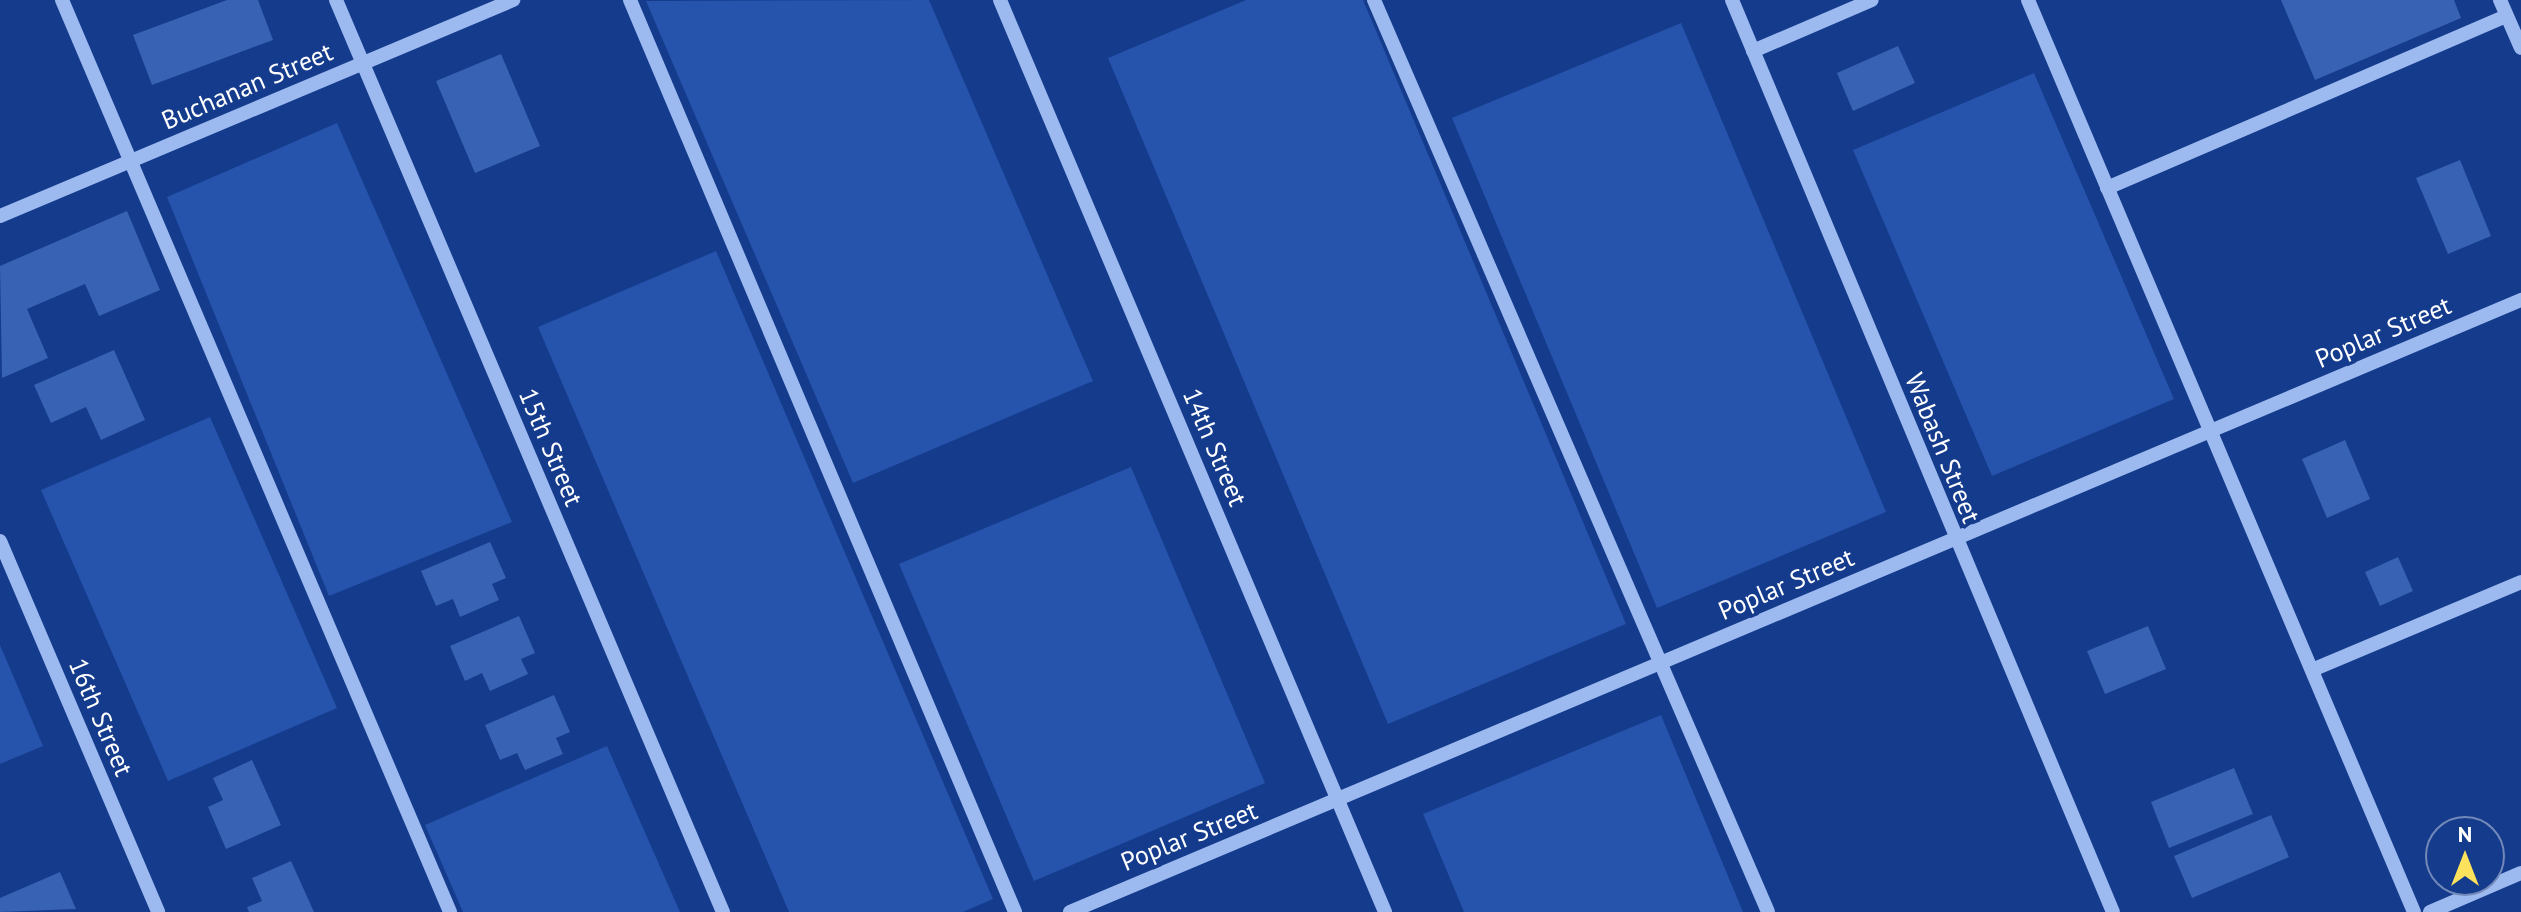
<!DOCTYPE html>
<style>
body{margin:0}
#map{position:relative;width:2521px;height:912px;overflow:hidden;background:#143b8c;font-family:"PT Sans",sans-serif}
div>[style]{position:absolute}
.green>*{inset:0;background:#2653ab}
.building>*{inset:0;background:#3862b3}
.minor>*{height:14px;margin:-7px;padding:0 7px;transform-origin:7px;border-radius:7px;background:#9dbaf0}
span{translate:-50% -50%;white-space:nowrap;text-align:center;line-height:1.15;-webkit-text-stroke:7px #143b8c;paint-order:stroke}
.street-label{font-size:26px;color:#fff}
.north{position:absolute;left:2425px;top:816px;width:80px;height:80px;box-sizing:border-box;background:#143b8c;border:2px solid #7289ba;border-radius:50%;rotate:0deg;font-size:22px;font-weight:700;line-height:32px;text-align:center;color:#fff}
.north::after{content:'';display:block;margin:auto;width:28px;height:36px;background:#ffe25c;clip-path:polygon(50% 0,100% 100%,50% 72%,0 100%)}
</style>
<div id="map">
<div class="green">
<div style="clip-path:polygon(929px 0,1093px 381px,853px 483px,646px 1px)"></div>
<div style="clip-path:polygon(1246px 0,1363px 0,1626px 624px,1388px 724px,1108px 58px)"></div>
<div style="clip-path:polygon(1681px 23px,1886px 512px,1657px 608px,1452px 118px)"></div>
<div style="clip-path:polygon(2034px 73px,2174px 399px,1992px 476px,1853px 150px)"></div>
<div style="clip-path:polygon(337px 123px,512px 522px,329px 596px,167px 197px)"></div>
<div style="clip-path:polygon(716px 251px,993px 899px,963px 912px,789px 912px,538px 327px)"></div>
<div style="clip-path:polygon(210px 417px,337px 708px,168px 781px,41px 490px)"></div>
<div style="clip-path:polygon(1131px 467px,1265px 783px,1034px 881px,899px 564px)"></div>
<div style="clip-path:polygon(0 645px,43px 746px,0 764px)"></div>
<div style="clip-path:polygon(1661px 715px,1743px 912px,1464px 912px,1423px 814px)"></div>
<div style="clip-path:polygon(607px 746px,680px 912px,463px 912px,425px 825px)"></div>
</div>
<div class="building">
<div style="clip-path:polygon(227px 0,258px 0,273px 40px,152px 85px,133px 35px)"></div>
<div style="clip-path:polygon(2281px 0,2454px 0,2461px 18px,2315px 80px)"></div>
<div style="clip-path:polygon(1898px 46px,1915px 83px,1853px 111px,1837px 73px)"></div>
<div style="clip-path:polygon(501px 54px,540px 146px,475px 173px,436px 81px)"></div>
<div style="clip-path:polygon(2460px 160px,2491px 236px,2448px 254px,2416px 178px)"></div>
<div style="clip-path:polygon(127px 211px,160px 290px,99px 316px,85px 284px,27px 309px,48px 358px,2px 378px,0 266px)"></div>
<div style="clip-path:polygon(114px 350px,145px 420px,101px 440px,86px 407px,51px 423px,34px 385px)"></div>
<div style="clip-path:polygon(2345px 440px,2370px 499px,2327px 518px,2302px 459px)"></div>
<div style="clip-path:polygon(490px 542px,506px 578px,492px 584px,499px 600px,460px 617px,453px 599px,436px 606px,421px 571px)"></div>
<div style="clip-path:polygon(2398px 557px,2413px 591px,2380px 606px,2365px 572px)"></div>
<div style="clip-path:polygon(519px 616px,535px 653px,521px 659px,528px 674px,490px 691px,482px 673px,465px 681px,450px 646px)"></div>
<div style="clip-path:polygon(2148px 626px,2166px 669px,2105px 694px,2087px 651px)"></div>
<div style="clip-path:polygon(554px 695px,570px 732px,556px 738px,563px 754px,525px 770px,517px 753px,500px 760px,485px 725px)"></div>
<div style="clip-path:polygon(252px 760px,281px 825px,226px 849px,208px 807px,223px 800px,213px 778px)"></div>
<div style="clip-path:polygon(2234px 768px,2253px 814px,2169px 848px,2151px 802px)"></div>
<div style="clip-path:polygon(2271px 815px,2289px 857px,2192px 898px,2174px 856px)"></div>
<div style="clip-path:polygon(291px 861px,314px 912px,249px 912px,247px 907px,262px 901px,252px 878px)"></div>
<div style="clip-path:polygon(60px 872px,76px 909px,0 912px,0 898px)"></div>
</div>
<div class="minor">
<div style="left:62px;top:0;width:991px;rotate:66.95deg"></div>
<div style="left:336px;top:0;width:991px;rotate:67.01deg"></div>
<div style="left:630px;top:0;width:990px;rotate:67.11deg"></div>
<div style="left:1000px;top:0;width:990px;rotate:67.11deg"></div>
<div style="left:1374px;top:0;width:993px;rotate:66.63deg"></div>
<div style="left:1732px;top:0;width:988px;rotate:67.33deg"></div>
<div style="left:2028px;top:0;width:990px;rotate:67.06deg"></div>
<div style="left:2500px;top:0;width:52px;rotate:66.4deg"></div>
<div style="left:1753px;top:51px;width:129px;rotate:-23.2deg"></div>
<div style="left:2107px;top:188px;width:435px;rotate:-23.3deg"></div>
<div style="left:0;top:216px;width:557px;rotate:-22.83deg"></div>
<div style="left:0;top:541px;width:403px;rotate:66.9deg"></div>
<div style="left:2312px;top:670px;width:227px;rotate:-22.8deg"></div>
<div style="left:1070px;top:912px;width:1575px;rotate:-22.87deg"></div>
<div style="left:2430px;top:912px;width:99px;rotate:-23.2deg"></div>
</div>
<div class="street-label">
<span style="left:247px;top:86px;rotate:-23deg">Buchanan Street</span>
<span style="left:2383px;top:332px;rotate:-23deg">Poplar Street</span>
<span style="left:551px;top:447px;rotate:67deg">15th Street</span>
<span style="left:1215px;top:447px;rotate:67deg">14th Street</span>
<span style="left:1943px;top:448px;rotate:68deg">Wabash Street</span>
<span style="left:1786px;top:584px;rotate:-23deg">Poplar Street</span>
<span style="left:101px;top:717px;rotate:67deg">16th Street</span>
<span style="left:1189px;top:836px;rotate:-22deg">Poplar Street</span>
</div>
<div class="north">N</div>
</div>
